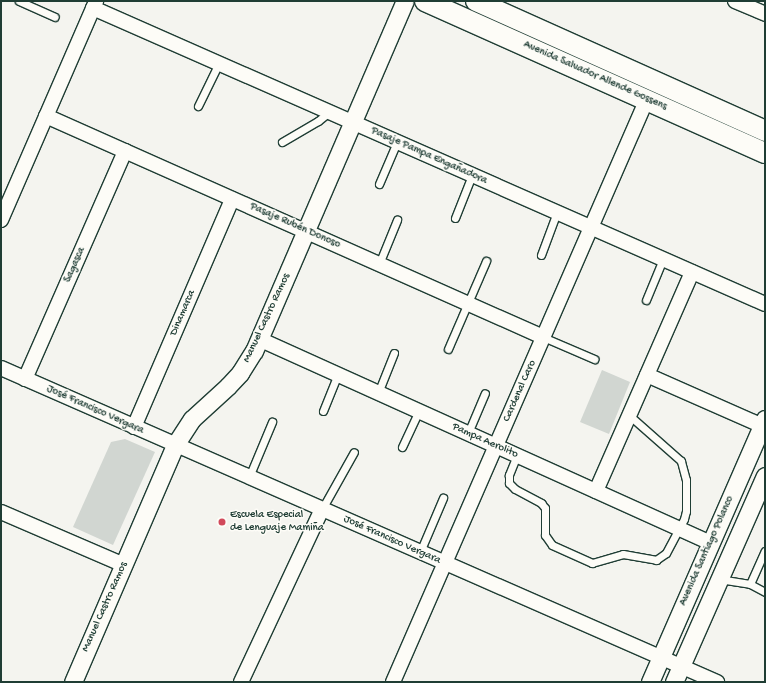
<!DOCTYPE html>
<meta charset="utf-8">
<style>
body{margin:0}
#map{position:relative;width:766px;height:683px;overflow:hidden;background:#f4f4ef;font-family:"Gochi Hand",sans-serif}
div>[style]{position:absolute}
.green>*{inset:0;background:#d1d6d1}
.roads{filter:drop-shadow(1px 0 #1f3d34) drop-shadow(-1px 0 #1f3d34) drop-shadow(0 1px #1f3d34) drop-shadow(0 -1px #1f3d34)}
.service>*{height:7px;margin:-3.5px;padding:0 3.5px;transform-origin:3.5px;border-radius:3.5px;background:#fdfcf7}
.minor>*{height:14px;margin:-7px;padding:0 7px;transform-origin:7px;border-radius:7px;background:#fdfcf7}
.tertiary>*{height:17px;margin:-8.5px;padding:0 8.5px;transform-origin:8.5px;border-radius:8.5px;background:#fdfcf7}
.secondary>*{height:20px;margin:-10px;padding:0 10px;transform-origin:10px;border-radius:10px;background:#fdfcf7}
.dots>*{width:11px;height:11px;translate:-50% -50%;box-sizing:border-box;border:2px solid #fdfcf7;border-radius:50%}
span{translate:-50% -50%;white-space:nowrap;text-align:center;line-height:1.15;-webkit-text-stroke:3px #fdfcf7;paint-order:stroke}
.street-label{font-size:11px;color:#1f3d34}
.poi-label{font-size:11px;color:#1f3d34}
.left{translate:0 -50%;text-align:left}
.frame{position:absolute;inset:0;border:2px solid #1f3d34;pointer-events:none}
</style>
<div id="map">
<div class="green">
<div style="clip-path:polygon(602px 370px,630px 382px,609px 434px,580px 422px)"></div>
<div style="clip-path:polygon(125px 439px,155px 452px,113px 545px,73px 527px,111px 442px)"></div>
</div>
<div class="roads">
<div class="service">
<div style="left:19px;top:1px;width:39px;rotate:24deg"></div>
<div style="left:198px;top:106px;width:48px;rotate:-64deg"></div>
<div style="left:282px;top:142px;width:42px;rotate:-30.3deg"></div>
<div style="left:318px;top:121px;width:14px;rotate:-39deg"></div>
<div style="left:379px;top:184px;width:46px;rotate:-66.8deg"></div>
<div style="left:455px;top:218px;width:46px;rotate:-68.4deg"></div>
<div style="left:541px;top:255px;width:46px;rotate:-69.6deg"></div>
<div style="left:379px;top:264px;width:48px;rotate:-67.8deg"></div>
<div style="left:646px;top:300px;width:44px;rotate:-67.5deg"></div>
<div style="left:543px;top:337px;width:56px;rotate:23.3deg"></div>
<div style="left:448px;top:349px;width:96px;rotate:-66.6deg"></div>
<div style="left:378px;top:393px;width:43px;rotate:-68.2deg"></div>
<div style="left:323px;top:411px;width:40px;rotate:-68deg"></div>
<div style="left:468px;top:433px;width:43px;rotate:-67deg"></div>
<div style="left:402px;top:447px;width:40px;rotate:-65deg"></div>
<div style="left:517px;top:455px;width:22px;rotate:112deg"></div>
<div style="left:509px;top:475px;width:8px;rotate:90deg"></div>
<div style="left:509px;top:483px;width:8px;rotate:45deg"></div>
<div style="left:515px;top:489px;width:30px;rotate:28deg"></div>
<div style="left:541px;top:503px;width:6px;rotate:51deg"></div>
<div style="left:545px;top:508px;width:27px;rotate:90deg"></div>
<div style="left:545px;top:535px;width:12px;rotate:55deg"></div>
<div style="left:552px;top:545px;width:44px;rotate:24.2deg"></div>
<div style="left:592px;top:563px;width:32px;rotate:-16deg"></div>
<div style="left:623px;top:554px;width:34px;rotate:10deg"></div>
<div style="left:656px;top:560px;width:12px;rotate:-35deg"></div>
<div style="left:666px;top:553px;width:38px;rotate:-62deg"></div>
<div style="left:684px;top:519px;width:8px;rotate:-76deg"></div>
<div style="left:686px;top:511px;width:31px;rotate:-90deg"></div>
<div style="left:686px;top:480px;width:20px;rotate:-105deg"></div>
<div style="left:681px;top:461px;width:69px;rotate:-138.5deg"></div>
<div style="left:249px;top:477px;width:60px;rotate:-67.3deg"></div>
<div style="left:322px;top:509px;width:65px;rotate:-60.7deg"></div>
<div style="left:420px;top:552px;width:59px;rotate:-66.9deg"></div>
<div style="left:719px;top:579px;width:31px;rotate:9deg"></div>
<div style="left:750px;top:584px;width:36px;rotate:-66deg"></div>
<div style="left:750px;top:584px;width:17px;rotate:28deg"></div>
</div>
<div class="minor">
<div style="left:735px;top:1px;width:33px;rotate:23deg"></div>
<div style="left:93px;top:8px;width:734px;rotate:23.77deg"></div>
<div style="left:46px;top:116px;width:544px;rotate:23.97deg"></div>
<div style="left:1px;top:220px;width:239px;rotate:-66.5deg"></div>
<div style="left:259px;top:339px;width:496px;rotate:24.3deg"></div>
<div style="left:1px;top:368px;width:782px;rotate:23.68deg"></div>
<div style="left:647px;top:375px;width:129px;rotate:23.8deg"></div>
<div style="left:25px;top:379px;width:249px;rotate:-66.3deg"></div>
<div style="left:134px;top:427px;width:248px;rotate:-66.7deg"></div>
<div style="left:596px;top:491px;width:239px;rotate:-66.3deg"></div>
<div style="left:1px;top:512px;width:134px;rotate:23.3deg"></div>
<div style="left:241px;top:682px;width:191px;rotate:-64.9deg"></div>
<div style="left:393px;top:682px;width:636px;rotate:-66.46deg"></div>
</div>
<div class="tertiary">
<div style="left:73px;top:682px;width:258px;rotate:-66.7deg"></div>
<div style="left:175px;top:445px;width:31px;rotate:-57deg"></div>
<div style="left:192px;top:419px;width:49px;rotate:-42.5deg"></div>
<div style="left:228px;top:386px;width:18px;rotate:-47deg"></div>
<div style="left:240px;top:373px;width:26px;rotate:-58deg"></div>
<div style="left:254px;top:351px;width:381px;rotate:-66.7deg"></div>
<div style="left:650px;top:682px;width:287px;rotate:-66.4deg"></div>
<div style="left:674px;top:682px;width:225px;rotate:-66.2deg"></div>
</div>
<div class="secondary">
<div style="left:425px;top:1px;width:372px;rotate:24.1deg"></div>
<div style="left:476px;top:1px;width:317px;rotate:24.2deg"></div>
</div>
</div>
<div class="dots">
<div style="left:222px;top:522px;background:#d1495b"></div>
</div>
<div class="street-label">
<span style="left:595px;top:76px;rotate:24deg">Avenida Salvador Allende Gossens</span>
<span style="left:429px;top:156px;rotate:24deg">Pasaje Pampa Engañadora</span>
<span style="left:295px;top:226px;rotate:24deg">Pasaje Rubén Donoso</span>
<span style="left:75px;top:265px;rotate:-66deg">Sagasca</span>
<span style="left:183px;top:313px;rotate:-67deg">Dinamarca</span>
<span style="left:267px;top:318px;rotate:-65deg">Manuel Castro Ramos</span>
<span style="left:520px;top:391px;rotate:-66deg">Cardenal Caro</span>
<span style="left:95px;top:410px;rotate:24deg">José Francisco Vergara</span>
<span style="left:485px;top:441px;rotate:24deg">Pampa Aerolito</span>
<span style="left:392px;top:540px;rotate:24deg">José Francisco Vergara</span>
<span style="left:707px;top:551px;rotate:-66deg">Avenida Santiago Polanco</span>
<span style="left:105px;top:607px;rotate:-66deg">Manuel Castro Ramos</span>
</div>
<div class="poi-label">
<span class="left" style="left:230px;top:522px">Escuela Especial<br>de Lenguaje Mamiña</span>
</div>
<div class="frame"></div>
</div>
